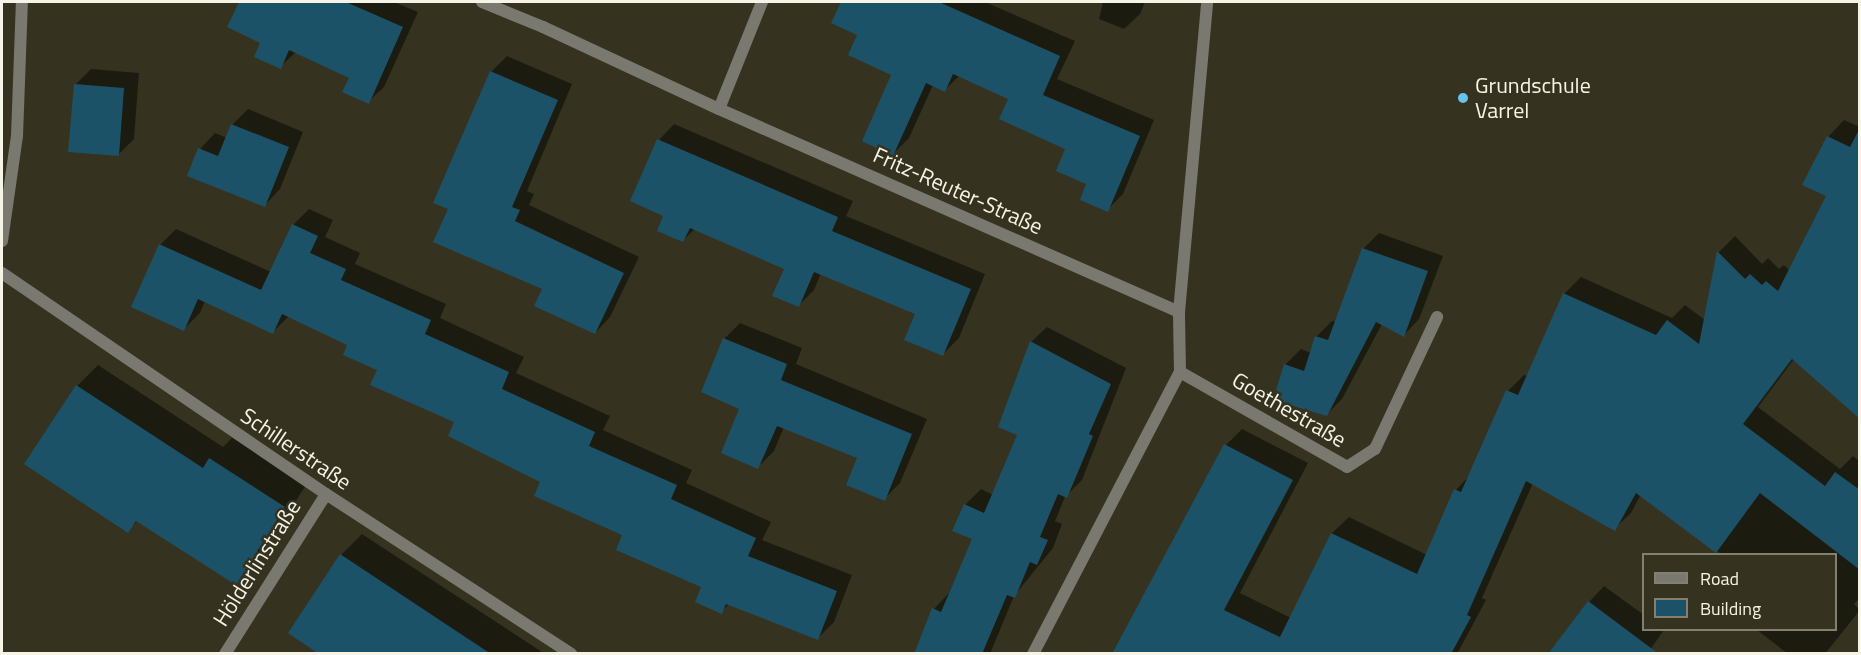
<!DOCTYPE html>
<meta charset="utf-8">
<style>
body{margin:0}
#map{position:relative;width:1861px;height:655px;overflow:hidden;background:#35331f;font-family:"Titillium Web",sans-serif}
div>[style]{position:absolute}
.shadow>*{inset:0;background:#0007}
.building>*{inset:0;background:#1b5268}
.lane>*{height:12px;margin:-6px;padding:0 6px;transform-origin:6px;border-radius:6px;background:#7a796f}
.street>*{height:12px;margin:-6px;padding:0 6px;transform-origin:6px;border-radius:6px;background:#7a796f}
.dots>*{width:16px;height:16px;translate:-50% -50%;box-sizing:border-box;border:3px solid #35331f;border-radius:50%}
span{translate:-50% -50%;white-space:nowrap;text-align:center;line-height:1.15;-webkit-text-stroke:5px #35331f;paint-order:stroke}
.poi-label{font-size:22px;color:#f5f4e7}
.left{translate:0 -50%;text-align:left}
.street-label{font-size:22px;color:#f5f4e7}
.frame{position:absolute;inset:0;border:3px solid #f5f4e7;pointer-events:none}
.legend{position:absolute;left:1642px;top:553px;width:195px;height:78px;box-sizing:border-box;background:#35331f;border:2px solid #82806f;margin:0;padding:8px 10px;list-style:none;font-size:18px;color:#f5f4e7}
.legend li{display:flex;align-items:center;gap:12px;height:30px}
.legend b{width:30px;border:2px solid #82806f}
</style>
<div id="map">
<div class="shadow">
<div style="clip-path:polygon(240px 2px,394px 2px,418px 12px,384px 87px,368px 102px,351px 77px,296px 52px,280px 67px,262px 42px,229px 27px)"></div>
<div style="clip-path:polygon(842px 2px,985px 2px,1075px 41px,1057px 79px,1154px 120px,1123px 194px,1107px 210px,1067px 148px,1010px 98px,959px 76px,945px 90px,933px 85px,909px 138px,893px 154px,893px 74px,859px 34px,833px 23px)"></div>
<div style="clip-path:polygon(1103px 2px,1145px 2px,1140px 14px,1124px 29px,1099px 19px)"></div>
<div style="clip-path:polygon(507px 56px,572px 84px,527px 191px,534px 194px,529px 205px,639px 257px,610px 317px,595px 333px,450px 208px,491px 72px)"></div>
<div style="clip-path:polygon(91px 69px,139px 73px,134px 139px,118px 155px,75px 85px)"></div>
<div style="clip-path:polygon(248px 109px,303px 132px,280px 189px,265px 205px,200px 149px,215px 133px,227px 138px,232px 125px)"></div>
<div style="clip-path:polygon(1844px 120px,1860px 127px,1860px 417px,1794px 359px,1758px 407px,1840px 469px,1853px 456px,1860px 462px,1860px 598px,1854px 604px,1860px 610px,1825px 654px,1788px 654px,1757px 630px,1836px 630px,1836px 554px,1721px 554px,1641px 494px,1631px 513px,1614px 529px,1533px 483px,1482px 598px,1486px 600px,1457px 654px,1117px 646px,1226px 445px,1242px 429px,1308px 463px,1240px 593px,1291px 618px,1332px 533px,1349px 517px,1427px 555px,1456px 490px,1470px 475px,1508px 391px,1524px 375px,1528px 376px,1564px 294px,1581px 277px,1672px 318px,1685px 305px,1705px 320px,1719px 252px,1735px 236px,1762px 264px,1768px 258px,1779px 269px,1784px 265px,1790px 271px,1828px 196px,1828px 137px)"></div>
<div style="clip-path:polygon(674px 124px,853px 201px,846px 216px,985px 274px,959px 338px,943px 354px,917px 313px,821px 273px,814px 290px,798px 306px,786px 268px,695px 229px,683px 240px,665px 215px,659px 140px)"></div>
<div style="clip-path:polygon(309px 209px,333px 220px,325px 237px,360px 253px,355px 264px,446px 304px,440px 318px,524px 357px,516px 373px,610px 416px,603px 430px,692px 470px,686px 483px,771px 522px,762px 540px,852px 575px,834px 622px,818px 638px,729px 604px,721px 612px,703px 587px,378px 369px,349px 344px,289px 316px,273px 332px,205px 301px,200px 313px,184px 329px,160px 245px,176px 229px,271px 272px,293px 225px)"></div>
<div style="clip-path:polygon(1379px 233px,1443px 256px,1419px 319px,1404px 335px,1382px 324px,1342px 399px,1326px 415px,1285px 365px,1301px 349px,1311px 353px,1316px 337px,1332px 321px,1337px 322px,1364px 248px)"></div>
<div style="clip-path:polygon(740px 323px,802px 348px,796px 364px,927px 419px,900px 483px,884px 499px,859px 457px,784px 427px,774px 451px,758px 467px,741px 408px,702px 392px,724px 339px)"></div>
<div style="clip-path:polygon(1047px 327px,1126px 368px,1082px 480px,1065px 497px,1055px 521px,1062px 524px,1053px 548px,1014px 596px,990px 654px,915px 654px,934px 609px,949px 593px,974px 538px,965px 505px,981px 489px,993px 495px,1019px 434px,1031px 342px)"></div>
<div style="clip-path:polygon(98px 365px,223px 447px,232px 438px,306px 485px,257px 562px,236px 583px,138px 520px,128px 531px,77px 386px)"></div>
<div style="clip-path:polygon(362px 534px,545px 654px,322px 654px,341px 555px)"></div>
<div style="clip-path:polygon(1604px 586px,1644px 615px,1644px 630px,1664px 630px,1647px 654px,1589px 602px)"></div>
</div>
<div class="building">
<div style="clip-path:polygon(239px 2px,346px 2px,403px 27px,369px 104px,342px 92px,349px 78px,289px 50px,281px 69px,254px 57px,260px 43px,227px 27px)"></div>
<div style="clip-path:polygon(841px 2px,939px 2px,1060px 56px,1043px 95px,1140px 136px,1108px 212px,1080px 200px,1086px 184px,1056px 171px,1065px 149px,999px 119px,1008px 99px,953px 74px,945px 92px,926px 83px,893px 156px,862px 141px,891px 75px,848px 55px,857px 35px,831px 23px)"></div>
<div style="clip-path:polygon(490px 71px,558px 100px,512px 207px,520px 210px,515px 221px,624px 273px,595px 334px,534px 306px,542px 289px,433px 242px,448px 209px,433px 203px)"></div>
<div style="clip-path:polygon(74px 84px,124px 88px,119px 156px,68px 152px)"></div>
<div style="clip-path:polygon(231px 124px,289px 147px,265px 207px,187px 176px,198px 148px,218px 156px)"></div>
<div style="clip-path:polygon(1860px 128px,1860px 419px,1792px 359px,1743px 424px,1825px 486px,1835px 472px,1860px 490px,1860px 570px,1760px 493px,1716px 553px,1636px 493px,1615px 531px,1526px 481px,1467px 615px,1471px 617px,1451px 654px,1112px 654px,1224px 444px,1293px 480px,1224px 610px,1280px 637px,1331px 533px,1417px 574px,1454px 489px,1461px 492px,1506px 390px,1518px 395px,1563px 293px,1656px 335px,1667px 320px,1699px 344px,1717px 251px,1745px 279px,1750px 274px,1762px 285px,1766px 281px,1778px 291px,1826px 196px,1802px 185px,1827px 136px,1850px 147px)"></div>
<div style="clip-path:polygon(657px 139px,838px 217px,832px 231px,971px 289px,943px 356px,904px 340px,915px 314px,814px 272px,799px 307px,772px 296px,784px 269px,690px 228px,683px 242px,657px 231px,663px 216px,630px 201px)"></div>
<div style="clip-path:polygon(292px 224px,318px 236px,310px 253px,346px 269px,341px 280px,431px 320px,425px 334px,509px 372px,502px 389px,595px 432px,589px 446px,677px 485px,671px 499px,756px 538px,748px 556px,837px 591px,818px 640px,726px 604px,722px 614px,695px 602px,701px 587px,616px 550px,622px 535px,534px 496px,540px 482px,448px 436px,454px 422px,370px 385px,377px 370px,343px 355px,347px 345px,282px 314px,273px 334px,198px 299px,184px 331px,131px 307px,159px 244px,261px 290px)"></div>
<div style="clip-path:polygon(1362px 248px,1428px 271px,1404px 337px,1376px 322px,1327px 416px,1273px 400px,1284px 364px,1304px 371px,1315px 336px,1328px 340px)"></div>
<div style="clip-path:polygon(723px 338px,787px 364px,781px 380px,912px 434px,885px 501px,846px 485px,857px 458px,777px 426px,758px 469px,721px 453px,739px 409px,701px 392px)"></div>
<div style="clip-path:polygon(1030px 341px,1111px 384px,1089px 434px,1093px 436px,1067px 498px,1058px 494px,1040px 537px,1048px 540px,1037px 565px,1030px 562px,1015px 598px,1007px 595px,982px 654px,914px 654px,932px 608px,941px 612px,972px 539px,952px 531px,964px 504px,984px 513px,1017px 435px,998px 427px)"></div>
<div style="clip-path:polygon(76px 385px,203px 468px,209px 458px,285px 507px,236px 585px,136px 521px,128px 533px,24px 464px)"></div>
<div style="clip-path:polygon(340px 554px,491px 654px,319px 654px,288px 633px)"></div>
<div style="clip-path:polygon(1588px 601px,1659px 654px,1548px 654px)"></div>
</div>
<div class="lane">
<div style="left:482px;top:2px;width:66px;rotate:22.3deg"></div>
</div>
<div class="street">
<div style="left:762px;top:2px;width:115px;rotate:111.9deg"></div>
<div style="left:719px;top:109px;width:503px;rotate:23.81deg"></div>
<div style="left:543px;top:27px;width:194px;rotate:25deg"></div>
<div style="left:2px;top:241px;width:106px;rotate:-81.9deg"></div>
<div style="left:17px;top:136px;width:134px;rotate:-87.9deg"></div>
<div style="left:2px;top:273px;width:392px;rotate:34.3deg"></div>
<div style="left:326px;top:494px;width:293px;rotate:33.1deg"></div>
<div style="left:1180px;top:372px;width:60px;rotate:-91deg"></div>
<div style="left:1179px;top:312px;width:311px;rotate:-84.8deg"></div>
<div style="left:225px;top:654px;width:189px;rotate:-57.7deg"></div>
<div style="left:1033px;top:654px;width:318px;rotate:-62.5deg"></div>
<div style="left:1180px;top:372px;width:192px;rotate:29.6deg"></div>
<div style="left:1347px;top:467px;width:33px;rotate:-33deg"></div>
<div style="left:1375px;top:449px;width:146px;rotate:-64.8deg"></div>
</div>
<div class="dots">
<div style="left:1463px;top:98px;background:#66c4ef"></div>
</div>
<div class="poi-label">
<span class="left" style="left:1475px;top:98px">Grundschule<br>Varrel</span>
</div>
<div class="street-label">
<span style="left:958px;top:191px;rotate:24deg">Fritz-Reuter-Straße</span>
<span style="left:1289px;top:410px;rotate:30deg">Goethestraße</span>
<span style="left:296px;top:449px;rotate:34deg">Schillerstraße</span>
<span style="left:257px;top:563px;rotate:-58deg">Hölderlinstraße</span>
</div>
<div class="frame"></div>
<ul class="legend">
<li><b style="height:8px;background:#7a796f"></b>Road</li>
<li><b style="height:16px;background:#1b5268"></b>Building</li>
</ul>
</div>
